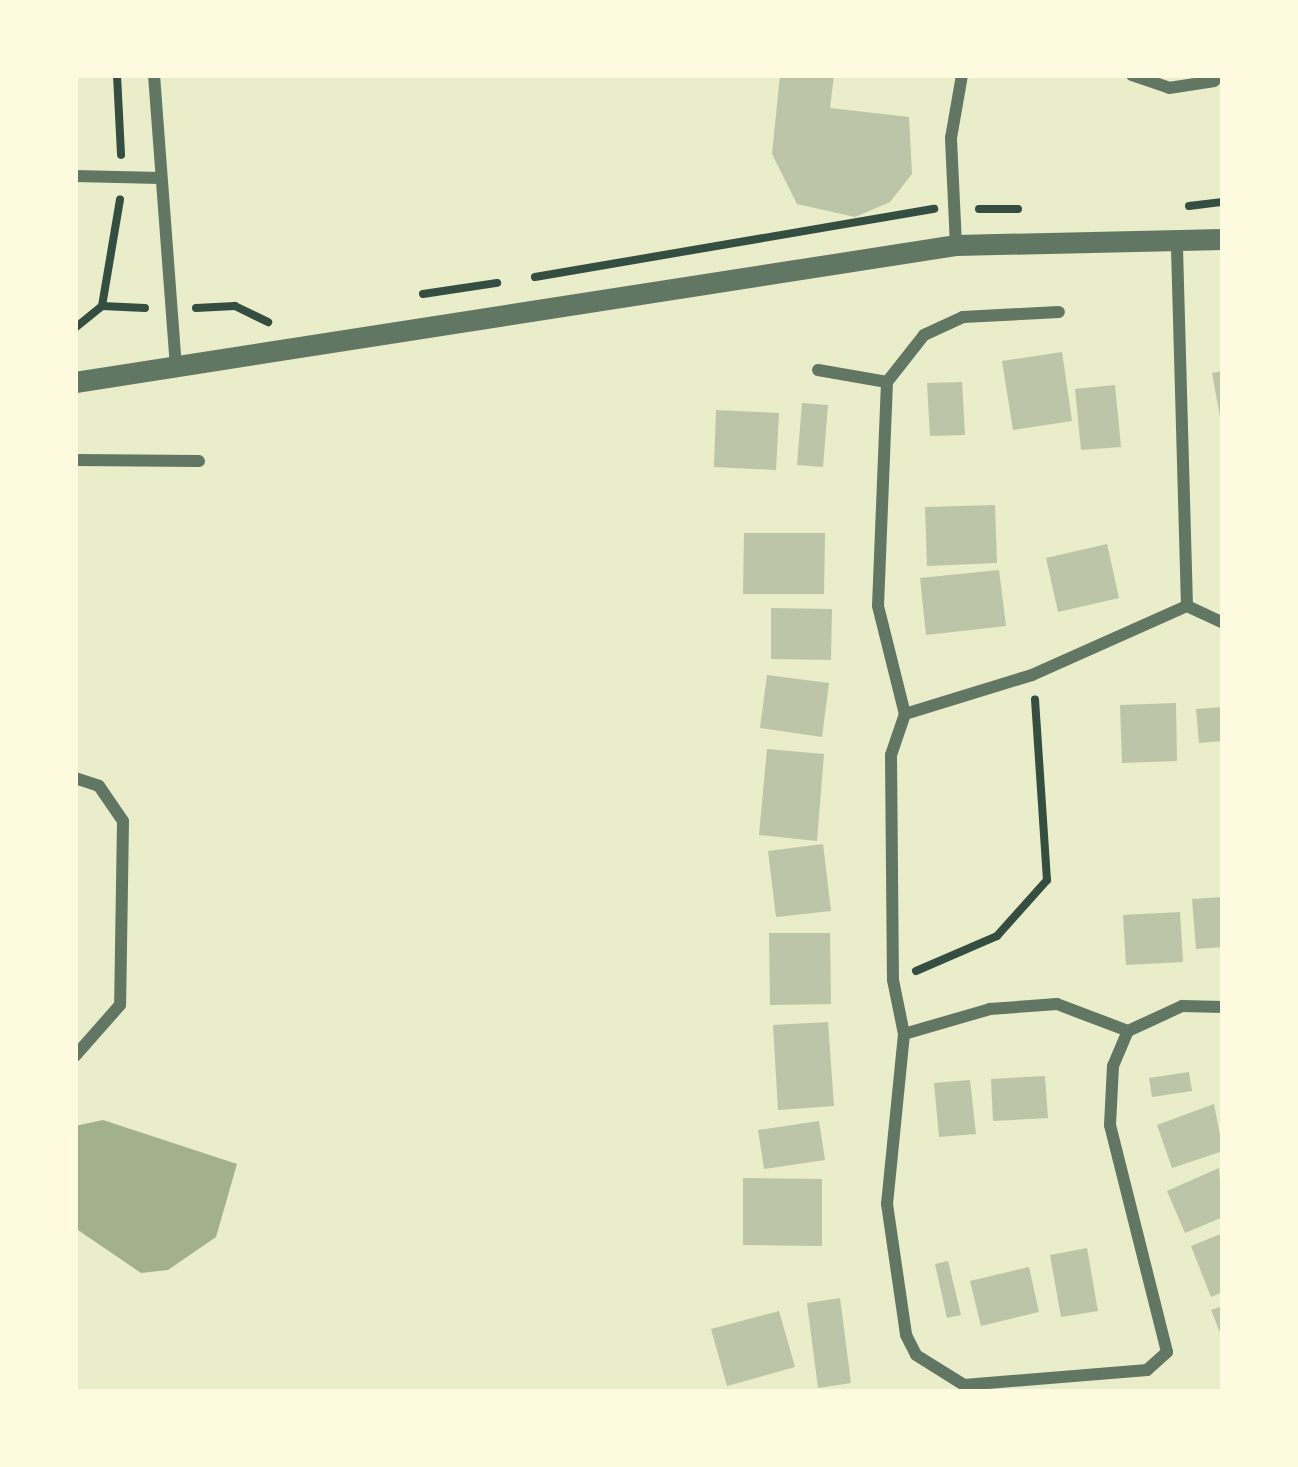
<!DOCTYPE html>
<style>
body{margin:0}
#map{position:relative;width:1298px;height:1467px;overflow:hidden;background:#e9edc9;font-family:Jost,sans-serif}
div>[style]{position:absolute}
.water>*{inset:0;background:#a3b18a}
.building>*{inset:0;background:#bcc5a7}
.path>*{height:8px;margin:-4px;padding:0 4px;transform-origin:4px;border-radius:4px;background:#344e41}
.minor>*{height:12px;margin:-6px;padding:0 6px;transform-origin:6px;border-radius:6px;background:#617663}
.tertiary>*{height:21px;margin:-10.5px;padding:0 10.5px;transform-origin:10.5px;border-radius:10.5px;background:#617663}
span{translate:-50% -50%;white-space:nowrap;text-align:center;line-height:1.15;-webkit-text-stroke:12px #fefae0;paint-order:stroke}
.frame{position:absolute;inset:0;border:78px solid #fefae0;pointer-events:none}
</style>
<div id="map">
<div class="water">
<div style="clip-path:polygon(103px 1120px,237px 1164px,216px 1237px,168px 1270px,141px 1273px,75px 1228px,75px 1126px)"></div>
</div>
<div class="building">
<div style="clip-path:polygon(780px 75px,834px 75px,830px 108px,909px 117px,912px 174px,890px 202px,855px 217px,797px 204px,772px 154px)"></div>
<div style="clip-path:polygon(1062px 352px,1072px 421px,1013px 430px,1002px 361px)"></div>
<div style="clip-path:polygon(1223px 371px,1223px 422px,1221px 422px,1212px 373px)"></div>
<div style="clip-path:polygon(962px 382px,965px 435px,930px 436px,927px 383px)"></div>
<div style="clip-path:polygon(1115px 385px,1121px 447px,1081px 450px,1075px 389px)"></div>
<div style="clip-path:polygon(802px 403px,828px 405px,823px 467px,797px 465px)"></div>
<div style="clip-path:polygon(716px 410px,779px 413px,776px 470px,714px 467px)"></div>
<div style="clip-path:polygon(995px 505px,997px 563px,927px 566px,925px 507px)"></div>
<div style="clip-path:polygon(744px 533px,825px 533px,824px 594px,743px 594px)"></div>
<div style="clip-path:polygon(1107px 544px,1119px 598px,1058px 612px,1046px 558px)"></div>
<div style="clip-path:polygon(999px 570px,1006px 626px,926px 635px,920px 578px)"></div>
<div style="clip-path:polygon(771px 608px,832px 609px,831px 660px,771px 659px)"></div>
<div style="clip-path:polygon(767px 675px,829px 683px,822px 737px,760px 728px)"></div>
<div style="clip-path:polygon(1176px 703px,1177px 761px,1122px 763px,1120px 705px)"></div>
<div style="clip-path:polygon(1223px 707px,1223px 741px,1199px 743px,1196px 709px)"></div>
<div style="clip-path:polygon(767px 749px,824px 754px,817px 841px,759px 835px)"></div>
<div style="clip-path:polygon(823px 844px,831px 911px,776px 917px,768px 851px)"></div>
<div style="clip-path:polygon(1223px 897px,1223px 947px,1196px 949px,1192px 899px)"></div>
<div style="clip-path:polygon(1180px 912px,1183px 962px,1126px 965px,1123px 915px)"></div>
<div style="clip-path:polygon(769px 933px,830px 933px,831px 1004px,770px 1005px)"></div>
<div style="clip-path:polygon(828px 1022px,834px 1106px,778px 1110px,773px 1025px)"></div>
<div style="clip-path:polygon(1189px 1072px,1192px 1091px,1152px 1097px,1149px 1078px)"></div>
<div style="clip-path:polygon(1045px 1076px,1048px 1118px,993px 1121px,991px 1079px)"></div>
<div style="clip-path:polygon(970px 1080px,976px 1134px,939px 1137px,934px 1083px)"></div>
<div style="clip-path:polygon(1214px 1104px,1223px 1151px,1172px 1168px,1157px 1125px)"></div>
<div style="clip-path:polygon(819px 1121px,825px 1160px,764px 1169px,758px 1130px)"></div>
<div style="clip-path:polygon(1219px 1168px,1223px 1217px,1185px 1233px,1167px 1191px)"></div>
<div style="clip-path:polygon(743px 1178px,822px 1179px,822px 1246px,743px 1245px)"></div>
<div style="clip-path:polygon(1223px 1233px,1223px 1292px,1211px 1297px,1191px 1246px)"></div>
<div style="clip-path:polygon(1087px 1248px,1098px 1311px,1061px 1317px,1050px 1255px)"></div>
<div style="clip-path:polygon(948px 1261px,961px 1315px,947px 1318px,935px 1264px)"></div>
<div style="clip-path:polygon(1029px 1267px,1039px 1312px,981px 1326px,970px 1281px)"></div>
<div style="clip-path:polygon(840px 1298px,851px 1383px,818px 1388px,807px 1303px)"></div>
<div style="clip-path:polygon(1223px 1306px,1223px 1340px,1211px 1310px)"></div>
<div style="clip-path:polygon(779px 1311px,795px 1367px,727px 1386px,711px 1329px)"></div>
</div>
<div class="path">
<div style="left:117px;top:75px;width:80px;rotate:87.1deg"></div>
<div style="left:1189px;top:206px;width:34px;rotate:-7deg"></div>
<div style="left:979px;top:209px;width:39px"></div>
<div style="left:535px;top:277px;width:405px;rotate:-9.7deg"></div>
<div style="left:423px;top:294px;width:75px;rotate:-8.5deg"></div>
<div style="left:102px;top:306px;width:43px;rotate:2.7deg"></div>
<div style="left:196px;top:308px;width:39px;rotate:-3deg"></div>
<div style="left:235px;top:306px;width:37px;rotate:26deg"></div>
<div style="left:75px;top:328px;width:35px;rotate:-39deg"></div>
<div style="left:102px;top:306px;width:108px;rotate:-80.4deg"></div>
<div style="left:916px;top:971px;width:88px;rotate:-23.4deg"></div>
<div style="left:997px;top:936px;width:75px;rotate:-48.2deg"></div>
<div style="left:1047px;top:880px;width:181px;rotate:-93.8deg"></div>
</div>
<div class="minor">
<div style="left:154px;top:75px;width:297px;rotate:85.7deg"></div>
<div style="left:1132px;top:75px;width:39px;rotate:19deg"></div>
<div style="left:1169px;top:88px;width:46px;rotate:-8.8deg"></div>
<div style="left:75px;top:176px;width:85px;rotate:1.3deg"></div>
<div style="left:956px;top:245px;width:107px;rotate:-92.7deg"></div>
<div style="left:951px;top:138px;width:64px;rotate:-80.1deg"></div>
<div style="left:1177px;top:248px;width:358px;rotate:88.4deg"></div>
<div style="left:818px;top:370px;width:70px;rotate:9.9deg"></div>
<div style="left:887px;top:382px;width:60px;rotate:-51.8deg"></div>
<div style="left:924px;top:335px;width:43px;rotate:-24.8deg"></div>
<div style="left:963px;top:317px;width:96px;rotate:-3deg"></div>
<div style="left:887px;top:382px;width:224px;rotate:92.3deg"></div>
<div style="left:878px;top:606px;width:111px;rotate:76deg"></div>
<div style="left:905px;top:714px;width:43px;rotate:108.9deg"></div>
<div style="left:891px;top:755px;width:225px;rotate:89.5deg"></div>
<div style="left:893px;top:980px;width:55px;rotate:78.5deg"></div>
<div style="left:904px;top:1034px;width:171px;rotate:95.7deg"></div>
<div style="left:887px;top:1204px;width:132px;rotate:81.7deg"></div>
<div style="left:906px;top:1335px;width:22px;rotate:63deg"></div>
<div style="left:916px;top:1355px;width:57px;rotate:32deg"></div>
<div style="left:964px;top:1385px;width:184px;rotate:-4.7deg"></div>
<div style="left:1147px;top:1370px;width:27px;rotate:-42deg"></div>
<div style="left:1167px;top:1352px;width:234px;rotate:-104.1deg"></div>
<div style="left:1110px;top:1125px;width:59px;rotate:-87.1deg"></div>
<div style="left:1113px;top:1066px;width:38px;rotate:-67deg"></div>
<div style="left:75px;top:460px;width:124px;rotate:0.5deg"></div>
<div style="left:905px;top:714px;width:133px;rotate:-17.1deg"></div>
<div style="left:1032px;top:675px;width:170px;rotate:-24deg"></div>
<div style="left:1187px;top:606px;width:40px;rotate:25deg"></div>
<div style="left:75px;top:778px;width:25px;rotate:18deg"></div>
<div style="left:99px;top:786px;width:42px;rotate:55.6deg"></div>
<div style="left:123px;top:821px;width:184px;rotate:90.9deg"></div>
<div style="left:120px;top:1005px;width:68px;rotate:131.4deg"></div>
<div style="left:904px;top:1034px;width:90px;rotate:-16.2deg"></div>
<div style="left:990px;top:1009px;width:67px;rotate:-4.3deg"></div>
<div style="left:1057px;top:1004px;width:76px;rotate:20.8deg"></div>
<div style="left:1128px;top:1031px;width:60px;rotate:-24.8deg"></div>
<div style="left:1182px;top:1006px;width:41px;rotate:1.4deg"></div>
</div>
<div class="tertiary">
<div style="left:75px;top:382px;width:892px;rotate:-8.84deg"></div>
<div style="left:956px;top:245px;width:267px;rotate:-1.3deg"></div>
</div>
<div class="frame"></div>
</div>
